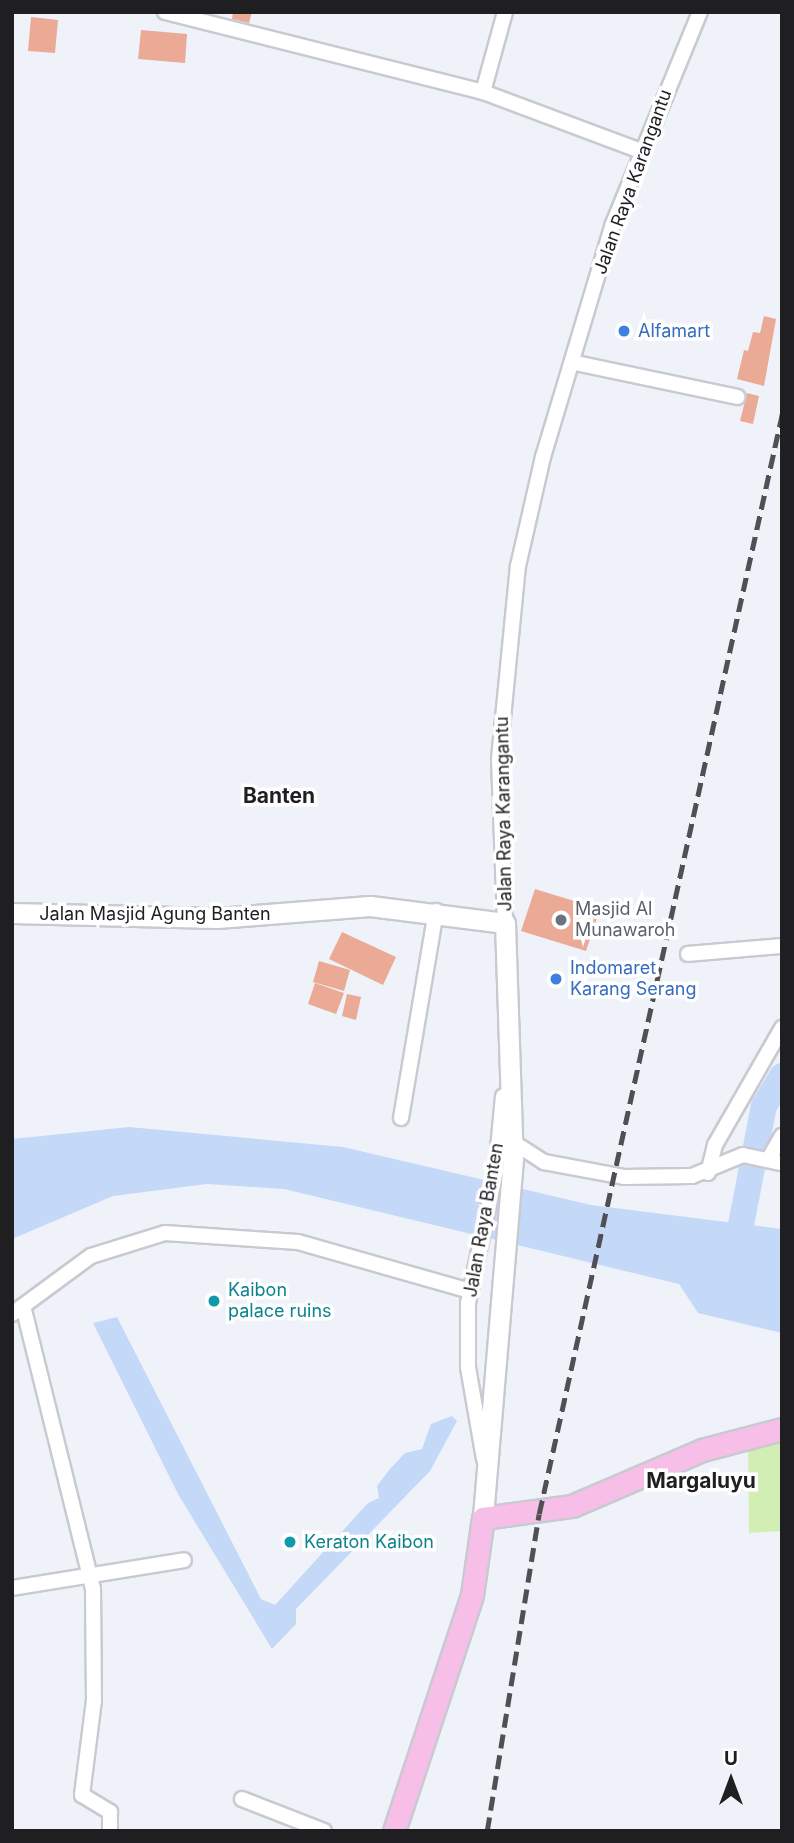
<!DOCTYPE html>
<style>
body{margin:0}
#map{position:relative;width:794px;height:1843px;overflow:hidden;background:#f0f2f9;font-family:Inter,sans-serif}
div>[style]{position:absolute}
.green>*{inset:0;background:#d2eeb4}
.water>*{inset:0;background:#c4d8f8}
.river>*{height:26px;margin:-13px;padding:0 13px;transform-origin:13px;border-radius:13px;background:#c4d8f8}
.building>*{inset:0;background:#eaaa96}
.roads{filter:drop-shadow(2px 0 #c8cad1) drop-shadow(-2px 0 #c8cad1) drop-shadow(0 2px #c8cad1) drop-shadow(0 -2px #c8cad1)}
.minor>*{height:14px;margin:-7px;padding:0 7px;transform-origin:7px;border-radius:7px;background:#fff}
.secondary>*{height:19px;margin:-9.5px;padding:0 9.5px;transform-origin:9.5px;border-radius:9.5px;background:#fff}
.primary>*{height:21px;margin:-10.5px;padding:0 10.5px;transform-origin:10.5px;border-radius:10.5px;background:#f7bfe7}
.rail>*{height:4.5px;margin-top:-2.25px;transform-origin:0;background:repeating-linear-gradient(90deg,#505054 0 14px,transparent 0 21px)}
.dots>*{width:19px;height:19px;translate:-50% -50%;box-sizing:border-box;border:4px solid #fff;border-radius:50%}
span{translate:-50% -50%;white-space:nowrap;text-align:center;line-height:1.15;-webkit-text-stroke:7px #fff;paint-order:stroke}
.street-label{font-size:18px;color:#1f1f22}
.shop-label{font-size:18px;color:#366cbe}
.left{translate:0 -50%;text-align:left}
.worship-label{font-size:18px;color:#5b616d}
.culture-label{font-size:18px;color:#0d838f}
.quarter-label{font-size:21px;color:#1f1f22;font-weight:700}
.frame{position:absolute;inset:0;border:14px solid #1f1f22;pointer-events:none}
.north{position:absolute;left:696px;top:1745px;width:70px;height:70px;-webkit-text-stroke:5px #fff;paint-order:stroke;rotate:0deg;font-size:19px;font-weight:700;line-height:28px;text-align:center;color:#1f1f22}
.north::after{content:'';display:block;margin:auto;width:24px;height:32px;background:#1f1f22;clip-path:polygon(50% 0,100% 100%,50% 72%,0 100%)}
</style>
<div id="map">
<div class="green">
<div style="clip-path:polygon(782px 1436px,782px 1531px,749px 1533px,748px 1442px)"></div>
</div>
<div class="water">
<div style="clip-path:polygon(129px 1127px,343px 1147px,591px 1205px,782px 1229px,782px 1333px,698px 1313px,679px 1284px,284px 1189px,207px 1184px,113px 1196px,12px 1239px,12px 1139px)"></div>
<div style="clip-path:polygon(117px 1317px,261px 1599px,275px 1605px,368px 1503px,379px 1498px,377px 1486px,390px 1469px,405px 1453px,422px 1449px,431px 1424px,452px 1416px,457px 1421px,430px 1471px,296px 1609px,296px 1624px,272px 1649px,178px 1494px,93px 1323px)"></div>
</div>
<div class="river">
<div style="left:735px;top:1256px;width:153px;rotate:-79.1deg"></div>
<div style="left:764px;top:1106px;width:35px;rotate:-59deg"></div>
</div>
<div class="building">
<div style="clip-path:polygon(233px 12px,252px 12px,249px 23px,232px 19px)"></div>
<div style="clip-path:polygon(31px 17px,58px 20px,55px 53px,28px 51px)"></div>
<div style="clip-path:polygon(141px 30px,187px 34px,185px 63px,138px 59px)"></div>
<div style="clip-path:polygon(764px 316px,776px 319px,764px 386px,737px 379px,744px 350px,748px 351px,753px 332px,760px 333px)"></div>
<div style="clip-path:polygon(747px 393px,759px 396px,753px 424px,740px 421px)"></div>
<div style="clip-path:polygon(535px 889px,600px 909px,586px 951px,521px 931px)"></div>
<div style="clip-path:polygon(342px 932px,396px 957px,383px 985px,329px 959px)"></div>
<div style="clip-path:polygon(319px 961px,350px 970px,344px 991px,313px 982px)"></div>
<div style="clip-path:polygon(315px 983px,344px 993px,336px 1014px,308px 1004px)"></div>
<div style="clip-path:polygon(347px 994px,361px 997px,356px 1020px,342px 1016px)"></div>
</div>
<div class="roads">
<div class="minor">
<div style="left:165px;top:12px;width:328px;rotate:14.1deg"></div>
<div style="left:483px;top:92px;width:169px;rotate:20.5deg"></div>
<div style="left:483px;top:92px;width:83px;rotate:-74.6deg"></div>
<div style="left:576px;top:363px;width:165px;rotate:11.9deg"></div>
<div style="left:505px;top:923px;width:164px;rotate:-92.1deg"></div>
<div style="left:499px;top:759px;width:194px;rotate:-84.4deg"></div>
<div style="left:518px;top:566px;width:112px;rotate:-77.1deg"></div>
<div style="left:543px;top:457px;width:243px;rotate:-73.3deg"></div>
<div style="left:613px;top:224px;width:229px;rotate:-67.7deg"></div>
<div style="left:688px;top:954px;width:94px;rotate:-4.9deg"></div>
<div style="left:401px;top:1118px;width:210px;rotate:-80.4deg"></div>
<div style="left:513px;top:1142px;width:37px;rotate:33deg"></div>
<div style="left:544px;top:1162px;width:81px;rotate:10.6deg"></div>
<div style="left:624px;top:1177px;width:68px;rotate:-0.8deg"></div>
<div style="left:692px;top:1176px;width:55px;rotate:-22.4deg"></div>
<div style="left:743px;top:1155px;width:40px;rotate:12deg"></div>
<div style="left:768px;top:1160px;width:28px;rotate:-60deg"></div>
<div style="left:708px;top:1173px;width:29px;rotate:-76deg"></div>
<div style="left:715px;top:1145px;width:135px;rotate:-60.2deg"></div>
<div style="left:23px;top:1306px;width:291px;rotate:76.1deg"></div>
<div style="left:93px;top:1588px;width:112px;rotate:89.5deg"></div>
<div style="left:94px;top:1700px;width:96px;rotate:97.2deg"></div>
<div style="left:82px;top:1795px;width:33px;rotate:31deg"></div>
<div style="left:110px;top:1812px;width:19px;rotate:90deg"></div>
<div style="left:12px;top:1314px;width:98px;rotate:-36.3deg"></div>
<div style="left:91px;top:1256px;width:77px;rotate:-17.3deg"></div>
<div style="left:165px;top:1233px;width:133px;rotate:3.9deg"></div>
<div style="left:298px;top:1242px;width:179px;rotate:15.9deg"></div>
<div style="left:484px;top:1459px;width:93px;rotate:-99.9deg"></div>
<div style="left:468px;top:1367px;width:64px;rotate:-90deg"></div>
<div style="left:468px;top:1303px;width:136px;rotate:-78.1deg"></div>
<div style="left:496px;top:1170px;width:74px;rotate:-84.6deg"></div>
<div style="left:12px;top:1588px;width:174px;rotate:-9.2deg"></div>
<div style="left:242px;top:1799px;width:88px;rotate:21.3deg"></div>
</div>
<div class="secondary">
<div style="left:12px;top:913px;width:205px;rotate:1.4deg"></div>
<div style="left:217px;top:918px;width:153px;rotate:-4.5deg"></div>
<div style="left:370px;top:906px;width:136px;rotate:7.2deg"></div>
<div style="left:505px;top:923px;width:236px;rotate:88.1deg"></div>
<div style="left:513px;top:1159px;width:360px;rotate:94.8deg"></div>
</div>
<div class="primary">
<div style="left:394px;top:1831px;width:249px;rotate:-71.7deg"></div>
<div style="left:472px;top:1595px;width:78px;rotate:-81.9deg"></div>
<div style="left:483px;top:1518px;width:90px;rotate:-7.7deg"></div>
<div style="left:572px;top:1506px;width:142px;rotate:-23.3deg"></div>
<div style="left:702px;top:1450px;width:83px;rotate:-14.7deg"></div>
</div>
</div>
<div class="rail">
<div style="left:487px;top:1831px;width:321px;rotate:-80.7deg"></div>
<div style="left:539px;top:1514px;width:1127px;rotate:-77.54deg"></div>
</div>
<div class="dots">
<div style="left:624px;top:331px;background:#3f7fe0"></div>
<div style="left:561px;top:920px;background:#6b7280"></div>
<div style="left:556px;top:979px;background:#3f7fe0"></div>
<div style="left:214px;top:1301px;background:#0f9aa8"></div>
<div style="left:290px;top:1542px;background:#0f9aa8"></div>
</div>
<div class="street-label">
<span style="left:633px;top:182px;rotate:-70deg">Jalan Raya Karangantu</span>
<span style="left:504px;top:814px;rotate:-91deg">Jalan Raya Karangantu</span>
<span style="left:155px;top:914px">Jalan Masjid Agung Banten</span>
<span style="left:484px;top:1220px;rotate:-80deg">Jalan Raya Banten</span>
</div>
<div class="shop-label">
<span class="left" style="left:638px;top:331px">Alfamart</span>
<span class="left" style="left:570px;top:979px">Indomaret<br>Karang Serang</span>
</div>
<div class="worship-label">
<span class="left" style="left:575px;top:920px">Masjid Al<br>Munawaroh</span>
</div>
<div class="culture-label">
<span class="left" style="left:228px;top:1301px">Kaibon<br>palace ruins</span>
<span class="left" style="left:304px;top:1542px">Keraton Kaibon</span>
</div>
<div class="quarter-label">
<span style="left:279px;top:796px">Banten</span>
<span style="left:701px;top:1481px">Margaluyu</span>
</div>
<div class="frame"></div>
<div class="north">U</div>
</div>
